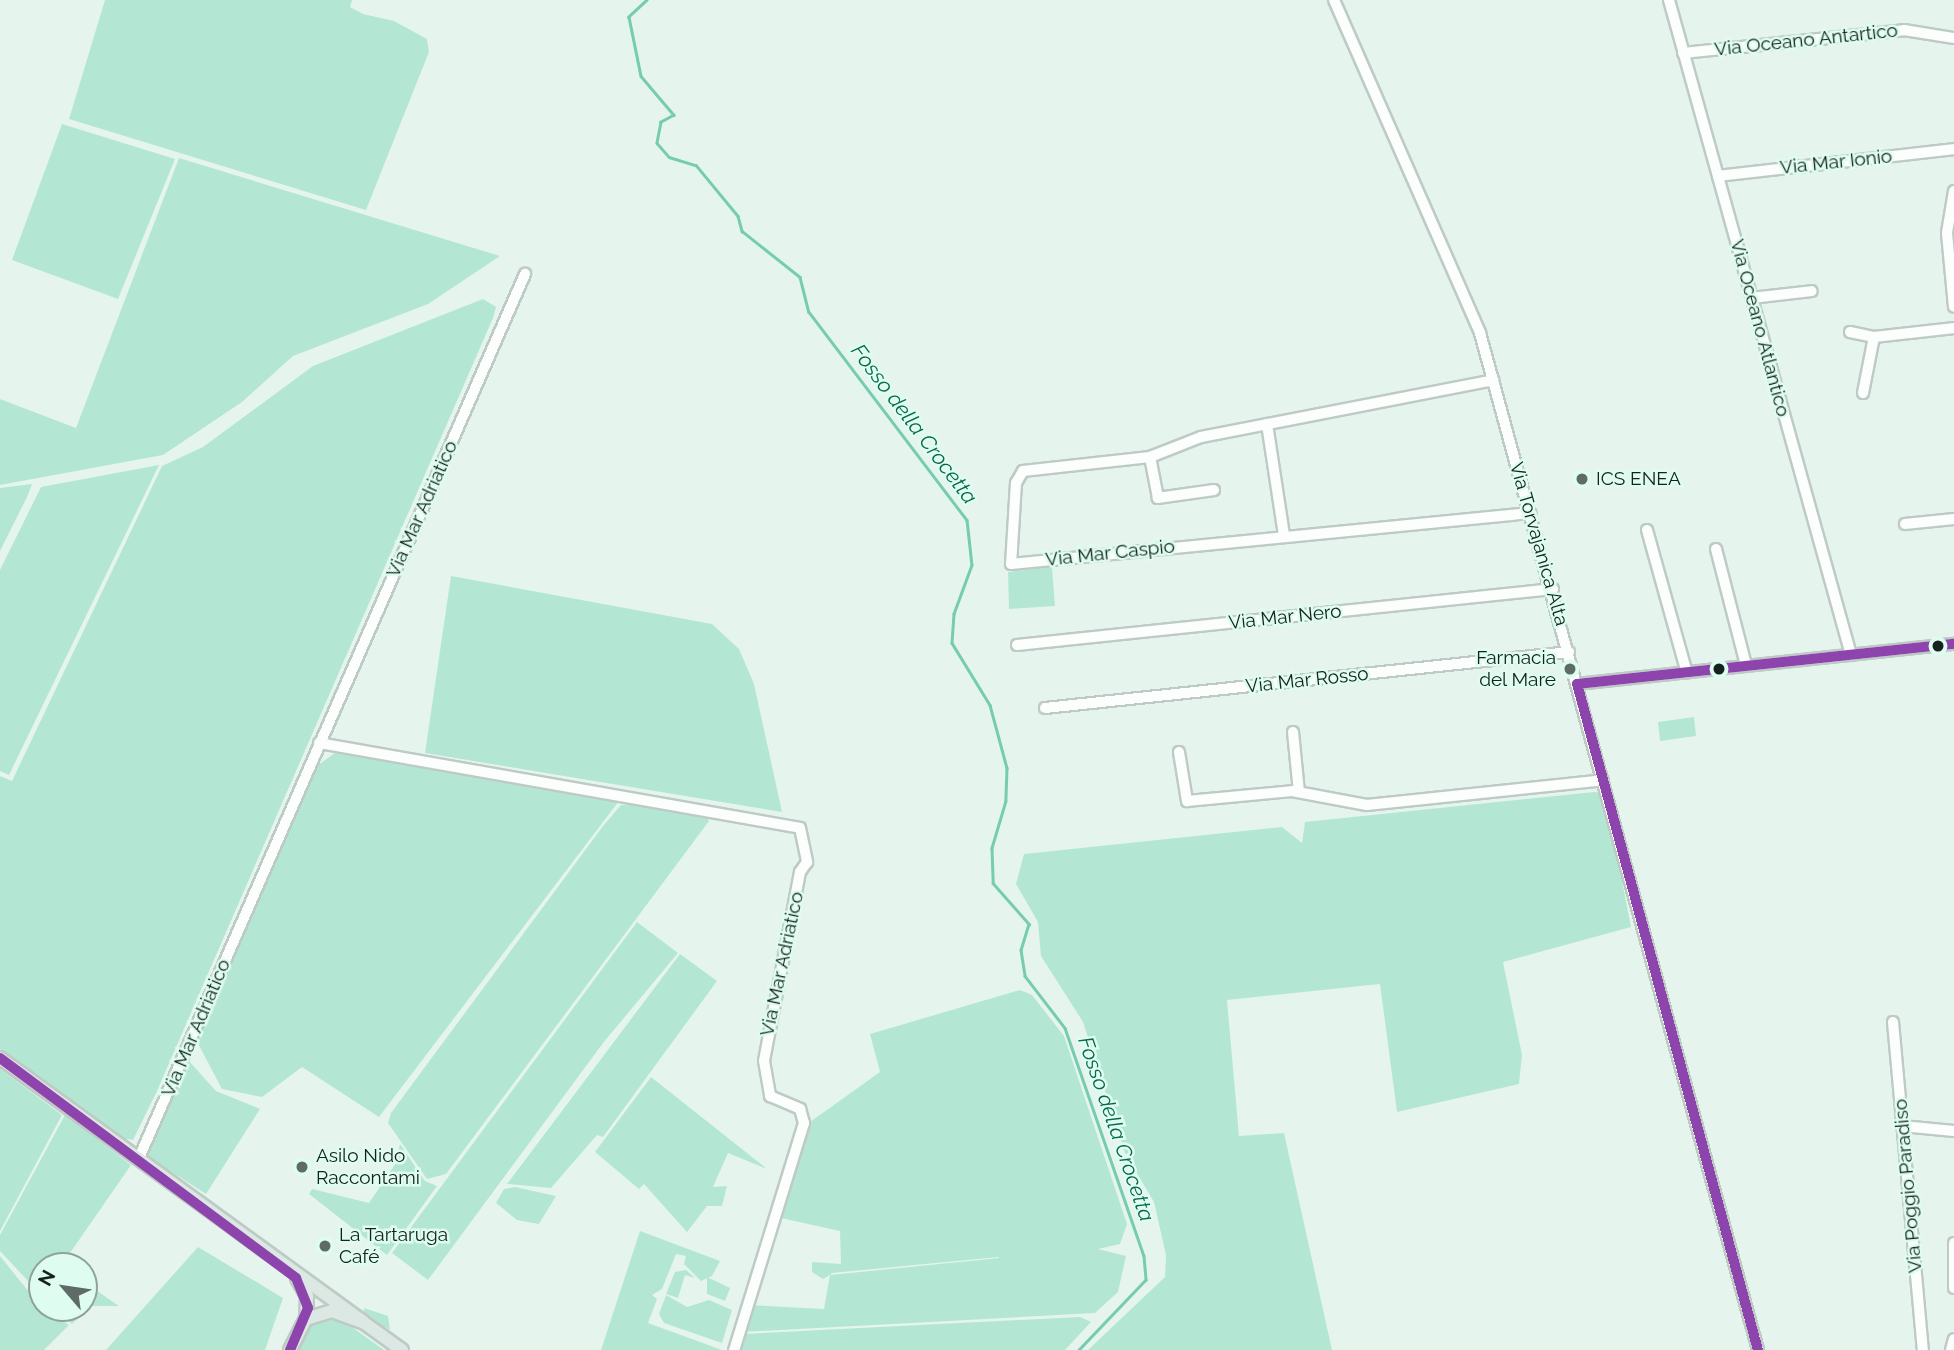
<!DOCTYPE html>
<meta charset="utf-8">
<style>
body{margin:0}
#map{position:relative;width:1954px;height:1350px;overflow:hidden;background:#e5f5ee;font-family:Raleway,sans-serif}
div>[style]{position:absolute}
.green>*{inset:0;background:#b4e7d3}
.stream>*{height:2.5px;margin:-1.25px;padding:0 1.25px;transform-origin:1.25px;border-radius:1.25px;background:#76ccb0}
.roads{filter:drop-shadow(2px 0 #becbc5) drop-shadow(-2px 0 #becbc5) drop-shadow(0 2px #becbc5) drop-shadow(0 -2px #becbc5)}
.minor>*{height:10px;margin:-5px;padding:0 5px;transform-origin:5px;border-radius:5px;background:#fbfefc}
.major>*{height:12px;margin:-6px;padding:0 6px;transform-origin:6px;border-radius:6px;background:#dce8e4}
.bus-1>*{height:10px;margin:-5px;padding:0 5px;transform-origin:5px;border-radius:5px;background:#8e44ad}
.dots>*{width:19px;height:19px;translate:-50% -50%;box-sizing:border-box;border:4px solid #defcef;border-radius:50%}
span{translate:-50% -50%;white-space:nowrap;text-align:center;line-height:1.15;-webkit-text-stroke:5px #defcef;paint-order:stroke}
.street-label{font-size:19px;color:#15211c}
.poi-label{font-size:19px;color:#15211c}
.left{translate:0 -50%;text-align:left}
.right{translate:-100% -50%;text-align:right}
.water-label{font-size:21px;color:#09674d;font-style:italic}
.north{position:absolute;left:28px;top:1252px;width:70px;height:70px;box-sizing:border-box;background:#defcef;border:2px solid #8ea49b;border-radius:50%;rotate:299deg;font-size:19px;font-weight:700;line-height:28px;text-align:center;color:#15211c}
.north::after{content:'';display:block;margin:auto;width:24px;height:32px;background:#5e6b66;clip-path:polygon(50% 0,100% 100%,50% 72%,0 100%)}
</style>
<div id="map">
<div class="green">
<div style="clip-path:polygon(105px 0,352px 0,350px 7px,363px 14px,394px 21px,427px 39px,429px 52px,366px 210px,69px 119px)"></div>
<div style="clip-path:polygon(62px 124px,175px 159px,118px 299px,12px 260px)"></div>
<div style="clip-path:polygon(179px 158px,500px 256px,428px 304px,293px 356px,242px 402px,163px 455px,0 485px,0 399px,76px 428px)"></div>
<div style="clip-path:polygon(483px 299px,496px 307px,493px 318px,157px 1091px,133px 1140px,122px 1138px,0 1049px,0 776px,12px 781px,162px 466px,203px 447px,313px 366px)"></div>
<div style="clip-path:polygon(159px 465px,9px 775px,0 771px,0 570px,41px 487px)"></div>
<div style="clip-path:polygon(32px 484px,28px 495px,0 551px,0 488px)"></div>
<div style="clip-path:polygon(1052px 567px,1055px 606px,1009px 609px,1008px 572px)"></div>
<div style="clip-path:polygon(451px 576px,712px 624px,739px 649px,754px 684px,782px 812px,425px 753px)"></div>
<div style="clip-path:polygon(1694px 717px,1696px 736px,1660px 741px,1658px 722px)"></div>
<div style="clip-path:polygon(335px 753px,619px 801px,379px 1117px,302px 1067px,262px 1097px,222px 1089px,195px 1038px,318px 765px)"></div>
<div style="clip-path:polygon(1594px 792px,1605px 793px,1631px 927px,1503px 962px,1522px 1055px,1519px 1084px,1397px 1112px,1380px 984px,1227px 1000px,1239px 1136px,1284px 1133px,1332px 1350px,1088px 1350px,1165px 1277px,1166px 1255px,1154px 1202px,1125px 1153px,1083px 1022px,1041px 956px,1038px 922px,1016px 884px,1024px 854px,1282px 827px,1302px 843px,1305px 822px)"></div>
<div style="clip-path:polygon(633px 804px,705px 814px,709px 821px,446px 1174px,427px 1179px,388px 1123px,391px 1113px,603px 826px,621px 805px)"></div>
<div style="clip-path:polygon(637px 922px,678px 953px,603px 1043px,428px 1280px,392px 1253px)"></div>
<div style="clip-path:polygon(680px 954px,717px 981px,603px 1137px,597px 1135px,551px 1188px,507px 1184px)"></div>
<div style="clip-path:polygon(evenodd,1020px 990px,1032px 995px,1064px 1036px,1127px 1224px,1120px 1244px,1098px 1249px,1126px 1256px,1118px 1292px,1095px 1313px,742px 1332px,750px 1305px,824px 1309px,830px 1275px,823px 1279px,812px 1272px,812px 1262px,841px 1264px,840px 1231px,781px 1218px,810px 1122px,880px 1072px,870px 1034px,1020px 990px,999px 1257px,999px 1258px,830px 1275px,832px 1273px,999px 1257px)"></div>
<div style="clip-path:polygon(188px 1060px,216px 1091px,260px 1109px,206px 1194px,147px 1156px)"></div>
<div style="clip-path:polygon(0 1069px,62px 1115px,0 1231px)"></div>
<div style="clip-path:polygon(651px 1077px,767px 1169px,728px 1153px,713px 1187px,727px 1186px,722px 1206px,707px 1206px,687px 1232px,644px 1184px,639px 1189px,595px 1152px)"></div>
<div style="clip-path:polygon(65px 1115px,131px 1165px,61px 1266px,42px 1266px,42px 1296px,0 1251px,0 1235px)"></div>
<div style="clip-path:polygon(400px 1144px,425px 1181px,437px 1186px,387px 1255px,309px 1194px,312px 1189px,369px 1203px,396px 1163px)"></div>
<div style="clip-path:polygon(515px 1187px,556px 1196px,539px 1224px,517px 1220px,496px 1203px,504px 1189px)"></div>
<div style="clip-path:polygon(640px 1231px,720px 1261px,712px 1276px,701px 1281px,684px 1264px,686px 1256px,676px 1254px,662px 1289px,652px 1295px,657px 1299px,648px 1323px,722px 1350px,601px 1350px)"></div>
<div style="clip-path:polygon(198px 1247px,283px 1298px,265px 1350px,106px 1350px)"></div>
<div style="clip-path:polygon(0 1256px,42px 1308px,69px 1325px,44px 1350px,0 1350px)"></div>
<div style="clip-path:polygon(686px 1270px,695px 1278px,685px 1275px,678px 1298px,666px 1294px,675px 1272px)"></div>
<div style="clip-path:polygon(707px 1277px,730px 1288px,725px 1301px,707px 1294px)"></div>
<div style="clip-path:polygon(84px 1282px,119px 1306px,92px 1306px,72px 1324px,54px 1308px,84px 1308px)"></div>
<div style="clip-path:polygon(666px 1295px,687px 1307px,709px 1300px,732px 1310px,722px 1343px,664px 1323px,659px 1314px)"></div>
<div style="clip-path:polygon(364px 1308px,388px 1316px,390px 1330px,364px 1315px)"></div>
<div style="clip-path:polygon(1080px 1317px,1091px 1322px,1065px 1350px,736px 1350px,742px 1334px)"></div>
<div style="clip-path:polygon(322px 1318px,342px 1320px,384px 1350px,293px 1350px,309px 1324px)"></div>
</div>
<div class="stream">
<div style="left:647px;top:0;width:25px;rotate:137deg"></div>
<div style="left:629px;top:17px;width:60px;rotate:78.5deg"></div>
<div style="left:641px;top:76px;width:51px;rotate:49.8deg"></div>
<div style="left:674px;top:115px;width:15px;rotate:152deg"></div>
<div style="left:661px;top:122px;width:21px;rotate:101deg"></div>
<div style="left:657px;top:143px;width:18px;rotate:49deg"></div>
<div style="left:669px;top:157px;width:28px;rotate:17deg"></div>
<div style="left:696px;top:165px;width:66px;rotate:50.5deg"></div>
<div style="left:738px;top:216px;width:16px;rotate:75deg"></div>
<div style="left:742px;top:231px;width:74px;rotate:38.4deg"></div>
<div style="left:800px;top:277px;width:36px;rotate:76deg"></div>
<div style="left:809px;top:312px;width:261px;rotate:52.8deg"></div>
<div style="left:967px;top:520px;width:45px;rotate:83.7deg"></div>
<div style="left:972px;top:565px;width:52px;rotate:110.2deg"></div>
<div style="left:954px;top:614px;width:29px;rotate:94deg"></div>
<div style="left:952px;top:643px;width:73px;rotate:58.5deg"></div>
<div style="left:990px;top:705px;width:65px;rotate:74.9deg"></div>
<div style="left:1007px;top:768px;width:33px;rotate:92deg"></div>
<div style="left:1006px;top:801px;width:49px;rotate:106.6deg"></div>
<div style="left:992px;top:848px;width:35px;rotate:88deg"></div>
<div style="left:993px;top:883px;width:55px;rotate:48.7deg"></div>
<div style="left:1029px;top:924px;width:27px;rotate:107deg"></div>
<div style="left:1021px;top:950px;width:26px;rotate:81deg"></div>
<div style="left:1025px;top:976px;width:66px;rotate:52.4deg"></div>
<div style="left:1065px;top:1028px;width:241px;rotate:70.9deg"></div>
<div style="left:1144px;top:1256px;width:24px;rotate:85deg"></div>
<div style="left:1146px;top:1280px;width:97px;rotate:133.7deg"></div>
</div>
<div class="roads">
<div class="minor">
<div style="left:1334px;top:0;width:364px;rotate:66.3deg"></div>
<div style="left:1480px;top:333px;width:1054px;rotate:74.71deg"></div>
<div style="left:1669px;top:0;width:680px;rotate:74.47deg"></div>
<div style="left:1683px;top:53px;width:222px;rotate:-5.9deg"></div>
<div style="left:1904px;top:30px;width:51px;rotate:9.1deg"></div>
<div style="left:1718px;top:176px;width:238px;rotate:-6.5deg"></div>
<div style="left:1954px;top:191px;width:43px;rotate:99.5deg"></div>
<div style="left:1947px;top:233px;width:74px;rotate:84.6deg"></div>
<div style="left:1751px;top:298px;width:61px;rotate:-6.5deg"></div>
<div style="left:1850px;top:332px;width:25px;rotate:12deg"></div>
<div style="left:1863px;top:393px;width:57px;rotate:-78.9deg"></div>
<div style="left:1874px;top:337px;width:81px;rotate:-6.4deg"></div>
<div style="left:1267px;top:424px;width:112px;rotate:81.3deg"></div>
<div style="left:1150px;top:457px;width:55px;rotate:-21.4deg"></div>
<div style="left:1201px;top:437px;width:298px;rotate:-11deg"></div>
<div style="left:1214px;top:490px;width:57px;rotate:171.9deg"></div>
<div style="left:1158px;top:498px;width:42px;rotate:-101deg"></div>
<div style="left:1150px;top:457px;width:128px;rotate:173.7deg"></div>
<div style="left:1023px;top:471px;width:14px;rotate:120deg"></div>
<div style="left:1016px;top:483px;width:81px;rotate:93.5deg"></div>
<div style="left:1011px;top:564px;width:522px;rotate:-5.6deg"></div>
<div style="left:1905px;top:524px;width:49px;rotate:-5.8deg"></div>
<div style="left:1647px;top:530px;width:148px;rotate:74.4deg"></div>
<div style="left:1716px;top:549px;width:120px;rotate:75.5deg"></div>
<div style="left:1017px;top:645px;width:539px;rotate:-5.96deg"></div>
<div style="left:1577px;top:684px;width:379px;rotate:-6.1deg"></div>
<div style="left:1045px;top:708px;width:527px;rotate:-6.1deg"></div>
<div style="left:1293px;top:732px;width:60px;rotate:84.3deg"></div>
<div style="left:319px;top:743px;width:488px;rotate:10deg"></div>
<div style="left:800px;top:828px;width:35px;rotate:78deg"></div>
<div style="left:807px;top:862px;width:12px;rotate:125deg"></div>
<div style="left:800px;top:872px;width:192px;rotate:100.8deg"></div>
<div style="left:764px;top:1061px;width:36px;rotate:80deg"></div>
<div style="left:770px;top:1096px;width:33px;rotate:23deg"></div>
<div style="left:800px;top:1109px;width:15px;rotate:74deg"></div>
<div style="left:804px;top:1123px;width:238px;rotate:107.1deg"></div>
<div style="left:1179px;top:752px;width:50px;rotate:80.7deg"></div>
<div style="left:1187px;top:801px;width:105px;rotate:-5.4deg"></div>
<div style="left:1292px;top:791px;width:76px;rotate:10.6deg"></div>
<div style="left:1367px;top:805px;width:237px;rotate:-6deg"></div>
<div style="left:1893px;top:1022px;width:329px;rotate:84.8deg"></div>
<div style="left:1902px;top:1126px;width:52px;rotate:5.5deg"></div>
<div style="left:139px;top:1158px;width:965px;rotate:-66.41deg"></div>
<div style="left:1954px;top:1243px;width:45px;rotate:90deg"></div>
<div style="left:1951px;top:1350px;width:11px;rotate:-75deg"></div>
</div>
<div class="major">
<div style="left:0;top:1058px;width:449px;rotate:36deg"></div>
<div style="left:297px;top:1278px;width:21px;rotate:61deg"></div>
<div style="left:307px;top:1296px;width:23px;rotate:92deg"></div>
<div style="left:290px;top:1350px;width:35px;rotate:-63deg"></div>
<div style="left:306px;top:1319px;width:27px;rotate:-17deg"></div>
<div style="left:332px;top:1311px;width:33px;rotate:20deg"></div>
<div style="left:363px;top:1322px;width:48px;rotate:35.7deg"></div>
</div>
</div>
<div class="bus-1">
<div style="left:0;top:1058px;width:369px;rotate:36.6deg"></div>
<div style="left:296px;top:1278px;width:32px;rotate:68deg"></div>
<div style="left:308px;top:1308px;width:46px;rotate:113.2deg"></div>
<div style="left:1758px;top:1350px;width:690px;rotate:-105.2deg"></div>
<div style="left:1577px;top:684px;width:379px;rotate:-6.1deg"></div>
</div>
<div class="dots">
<div style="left:1582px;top:479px;background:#5e6b66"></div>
<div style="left:1938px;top:646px;background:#15211c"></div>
<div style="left:1570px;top:669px;background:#5e6b66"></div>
<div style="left:1719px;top:669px;background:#15211c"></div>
<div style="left:302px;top:1167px;background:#5e6b66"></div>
<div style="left:325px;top:1246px;background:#5e6b66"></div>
</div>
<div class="street-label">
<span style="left:1806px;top:40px;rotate:-6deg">Via Oceano Antartico</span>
<span style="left:1836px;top:162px;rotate:-6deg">Via Mar Ionio</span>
<span style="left:1760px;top:328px;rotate:75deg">Via Oceano Atlantico</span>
<span style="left:422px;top:509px;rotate:-66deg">Via Mar Adriatico</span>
<span style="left:1539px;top:544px;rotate:74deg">Via Torvajanica Alta</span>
<span style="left:1110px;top:553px;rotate:-6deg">Via Mar Caspio</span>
<span style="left:1285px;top:617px;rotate:-6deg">Via Mar Nero</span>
<span style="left:1307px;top:680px;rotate:-6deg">Via Mar Rosso</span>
<span style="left:782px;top:964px;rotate:-78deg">Via Mar Adriatico</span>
<span style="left:196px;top:1028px;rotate:-67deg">Via Mar Adriatico</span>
<span style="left:1908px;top:1186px;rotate:-95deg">Via Poggio Paradiso</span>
</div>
<div class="poi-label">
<span class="left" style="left:1596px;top:479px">ICS ENEA</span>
<span class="right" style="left:1556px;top:669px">Farmacia<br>del Mare</span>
<span class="left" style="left:316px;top:1167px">Asilo Nido<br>Raccontami</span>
<span class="left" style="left:339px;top:1246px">La Tartaruga<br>Café</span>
</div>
<div class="water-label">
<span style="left:914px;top:424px;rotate:53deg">Fosso della Crocetta</span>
<span style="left:1116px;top:1129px;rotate:71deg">Fosso della Crocetta</span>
</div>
<div class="north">N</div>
</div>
